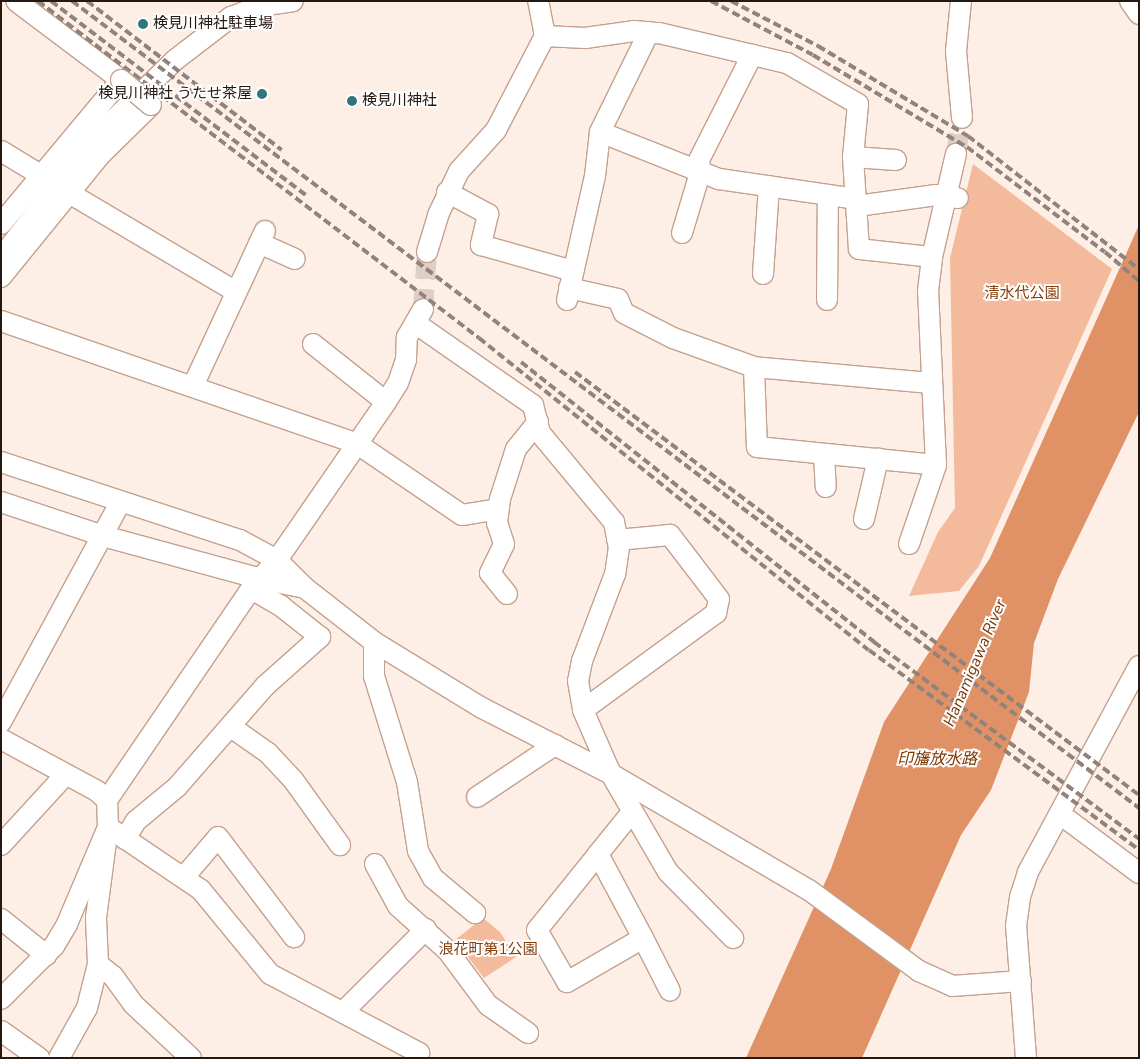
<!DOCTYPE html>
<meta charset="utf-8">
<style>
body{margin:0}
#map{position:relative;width:1140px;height:1059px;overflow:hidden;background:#fdeee6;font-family:"Nunito Sans","Noto Sans JP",sans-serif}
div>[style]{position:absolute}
.green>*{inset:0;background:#f3ba9b}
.water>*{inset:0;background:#e09165}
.minor-tunnel>*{height:20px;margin-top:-10px;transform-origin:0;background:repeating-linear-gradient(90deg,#ddcec6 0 20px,transparent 0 30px)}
.roads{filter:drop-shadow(1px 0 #c4a18e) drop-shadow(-1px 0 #c4a18e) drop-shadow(0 1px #c4a18e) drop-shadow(0 -1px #c4a18e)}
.minor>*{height:20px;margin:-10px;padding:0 10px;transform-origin:10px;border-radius:10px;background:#fff}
.rail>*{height:4px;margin-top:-2px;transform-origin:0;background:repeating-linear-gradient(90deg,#91837c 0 8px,transparent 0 12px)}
.bridges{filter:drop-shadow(1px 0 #c4a18e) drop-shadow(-1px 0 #c4a18e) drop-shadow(0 1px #c4a18e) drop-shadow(0 -1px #c4a18e)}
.minor-bridge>*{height:20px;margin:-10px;padding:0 10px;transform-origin:10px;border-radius:10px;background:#fff}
.dots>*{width:14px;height:14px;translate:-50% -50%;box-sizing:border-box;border:2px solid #fefefe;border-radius:50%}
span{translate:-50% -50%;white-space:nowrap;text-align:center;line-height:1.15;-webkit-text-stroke:4px #fefefe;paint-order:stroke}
.poi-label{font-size:15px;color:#251811}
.left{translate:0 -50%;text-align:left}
.right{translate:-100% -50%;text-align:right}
.park-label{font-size:15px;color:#853d0a}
.water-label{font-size:16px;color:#7c3600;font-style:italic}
.frame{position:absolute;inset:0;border:2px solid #251811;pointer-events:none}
</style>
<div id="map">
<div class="green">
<div style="clip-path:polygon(973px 164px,1112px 269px,979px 566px,959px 591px,909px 596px,938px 532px,955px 508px,950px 258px)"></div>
<div style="clip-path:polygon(483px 918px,500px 932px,516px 957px,484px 978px,455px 940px)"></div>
</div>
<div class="water">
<div style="clip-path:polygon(1139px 225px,1139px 412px,1058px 579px,1034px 643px,1029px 692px,991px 790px,961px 835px,862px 1058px,746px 1058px,831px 869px,884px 722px,990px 558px)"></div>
</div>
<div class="minor-tunnel">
<div style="left:956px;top:154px;width:36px;rotate:-81deg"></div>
<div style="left:423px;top:309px;width:57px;rotate:-86deg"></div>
</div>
<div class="roads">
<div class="minor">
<div style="left:961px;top:1px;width:50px;rotate:95.7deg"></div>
<div style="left:956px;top:51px;width:67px;rotate:84.9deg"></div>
<div style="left:1130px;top:1px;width:16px;rotate:55deg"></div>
<div style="left:545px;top:36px;width:40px;rotate:2.9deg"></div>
<div style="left:585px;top:38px;width:49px;rotate:-8.1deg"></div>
<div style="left:634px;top:31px;width:25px;rotate:5deg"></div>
<div style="left:659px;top:33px;width:131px;rotate:13.2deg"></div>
<div style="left:787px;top:63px;width:82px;rotate:30deg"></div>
<div style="left:858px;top:104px;width:53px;rotate:95.4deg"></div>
<div style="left:853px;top:157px;width:92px;rotate:86.3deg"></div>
<div style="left:859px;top:249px;width:73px;rotate:6.3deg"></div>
<div style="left:600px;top:132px;width:128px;rotate:21.6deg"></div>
<div style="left:719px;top:179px;width:138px;rotate:8.3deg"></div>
<div style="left:1px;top:151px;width:44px;rotate:31.2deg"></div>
<div style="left:853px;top:157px;width:43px;rotate:4deg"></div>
<div style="left:447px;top:192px;width:47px;rotate:28.2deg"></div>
<div style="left:488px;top:214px;width:32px;rotate:103deg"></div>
<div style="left:481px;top:245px;width:96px;rotate:15.8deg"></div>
<div style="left:69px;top:193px;width:193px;rotate:30.6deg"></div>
<div style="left:857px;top:206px;width:80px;rotate:-7.9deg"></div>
<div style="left:936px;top:195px;width:22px;rotate:8deg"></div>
<div style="left:1px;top:224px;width:187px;rotate:-50.2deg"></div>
<div style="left:121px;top:80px;width:131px;rotate:-143deg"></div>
<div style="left:682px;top:233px;width:63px;rotate:-73.3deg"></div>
<div style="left:700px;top:173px;width:13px;rotate:-94deg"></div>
<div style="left:699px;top:160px;width:118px;rotate:-63.2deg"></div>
<div style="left:259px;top:243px;width:39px;rotate:24deg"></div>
<div style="left:427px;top:252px;width:39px;rotate:-73deg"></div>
<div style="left:438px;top:215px;width:49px;rotate:-64.5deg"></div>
<div style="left:459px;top:171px;width:55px;rotate:-47.9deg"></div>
<div style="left:496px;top:130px;width:106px;rotate:-62.5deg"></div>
<div style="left:545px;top:36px;width:36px;rotate:-101deg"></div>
<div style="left:1px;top:258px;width:144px;rotate:-52.3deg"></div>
<div style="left:89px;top:144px;width:120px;rotate:-44.3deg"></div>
<div style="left:175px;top:60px;width:71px;rotate:-37.5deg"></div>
<div style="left:231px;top:17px;width:30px;rotate:-21deg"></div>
<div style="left:259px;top:6px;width:34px;rotate:-8deg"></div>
<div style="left:763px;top:274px;width:88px;rotate:-86.1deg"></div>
<div style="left:1px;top:277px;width:157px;rotate:-50.9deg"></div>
<div style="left:100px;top:155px;width:71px;rotate:-44.4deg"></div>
<div style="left:569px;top:288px;width:50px;rotate:12.7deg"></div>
<div style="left:618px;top:299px;width:15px;rotate:67deg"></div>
<div style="left:624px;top:313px;width:55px;rotate:27deg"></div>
<div style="left:673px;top:338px;width:86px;rotate:19.7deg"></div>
<div style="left:754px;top:367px;width:178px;rotate:5.2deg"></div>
<div style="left:567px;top:300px;width:127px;rotate:-77.3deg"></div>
<div style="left:595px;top:176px;width:44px;rotate:-83.5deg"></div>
<div style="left:600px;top:132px;width:111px;rotate:-63.9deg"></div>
<div style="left:827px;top:300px;width:105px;rotate:-89.5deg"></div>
<div style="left:1px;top:321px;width:375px;rotate:19deg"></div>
<div style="left:356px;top:443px;width:128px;rotate:34.2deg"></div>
<div style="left:462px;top:515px;width:37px;rotate:-9deg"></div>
<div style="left:415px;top:323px;width:144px;rotate:34.8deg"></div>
<div style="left:533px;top:405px;width:29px;rotate:76deg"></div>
<div style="left:540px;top:433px;width:116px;rotate:50.3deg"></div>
<div style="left:614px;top:522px;width:25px;rotate:79deg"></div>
<div style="left:619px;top:547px;width:27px;rotate:98deg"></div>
<div style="left:615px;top:574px;width:93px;rotate:110.8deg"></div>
<div style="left:582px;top:661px;width:20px;rotate:101deg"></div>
<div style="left:578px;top:681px;width:29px;rotate:80deg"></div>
<div style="left:583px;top:710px;width:70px;rotate:66.4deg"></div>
<div style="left:611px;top:774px;width:113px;rotate:59.8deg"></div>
<div style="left:668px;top:872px;width:93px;rotate:45.4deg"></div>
<div style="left:313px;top:344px;width:93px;rotate:38.5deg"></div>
<div style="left:754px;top:367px;width:80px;rotate:87.9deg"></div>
<div style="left:757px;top:447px;width:180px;rotate:5.7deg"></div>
<div style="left:193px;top:386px;width:171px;rotate:-65.1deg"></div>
<div style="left:824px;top:454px;width:33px;rotate:87deg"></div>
<div style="left:1px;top:462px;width:251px;rotate:18.1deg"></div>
<div style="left:240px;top:540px;width:42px;rotate:28.4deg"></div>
<div style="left:277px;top:560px;width:40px;rotate:45deg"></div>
<div style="left:305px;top:588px;width:88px;rotate:38deg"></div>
<div style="left:374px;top:642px;width:127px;rotate:31.4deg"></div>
<div style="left:482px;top:708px;width:145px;rotate:27.1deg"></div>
<div style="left:611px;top:774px;width:229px;rotate:30.4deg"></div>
<div style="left:809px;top:890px;width:137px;rotate:36.4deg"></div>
<div style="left:919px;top:971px;width:36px;rotate:24deg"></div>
<div style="left:952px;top:986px;width:69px;rotate:-4.1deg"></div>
<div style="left:1px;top:502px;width:108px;rotate:18.4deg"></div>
<div style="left:103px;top:536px;width:164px;rotate:15.2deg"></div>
<div style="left:261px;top:579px;width:45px;rotate:11.6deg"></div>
<div style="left:864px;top:519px;width:62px;rotate:-76.9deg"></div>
<div style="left:909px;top:544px;width:83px;rotate:-71.1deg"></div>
<div style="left:936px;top:465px;width:174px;rotate:-92.6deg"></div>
<div style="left:928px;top:291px;width:34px;rotate:-83deg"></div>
<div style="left:932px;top:257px;width:106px;rotate:-76.9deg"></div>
<div style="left:507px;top:594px;width:27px;rotate:-129deg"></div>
<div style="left:490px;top:573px;width:32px;rotate:-64deg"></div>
<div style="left:504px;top:544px;width:22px;rotate:-108deg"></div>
<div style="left:497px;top:523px;width:24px;rotate:-83deg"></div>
<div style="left:500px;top:499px;width:52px;rotate:-72.3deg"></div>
<div style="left:516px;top:449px;width:35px;rotate:-51deg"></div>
<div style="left:374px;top:642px;width:34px;rotate:90deg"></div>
<div style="left:374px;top:676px;width:111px;rotate:72.7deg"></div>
<div style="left:407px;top:782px;width:70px;rotate:80.9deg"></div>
<div style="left:418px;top:851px;width:31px;rotate:61deg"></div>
<div style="left:433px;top:878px;width:55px;rotate:39.8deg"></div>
<div style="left:583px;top:710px;width:165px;rotate:-36.1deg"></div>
<div style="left:716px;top:613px;width:14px;rotate:-78deg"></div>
<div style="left:719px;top:599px;width:81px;rotate:-127.4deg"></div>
<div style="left:670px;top:535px;width:53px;rotate:174.6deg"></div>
<div style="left:1px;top:722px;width:251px;rotate:-61.5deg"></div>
<div style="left:231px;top:727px;width:45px;rotate:35.1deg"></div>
<div style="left:268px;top:753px;width:38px;rotate:47deg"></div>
<div style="left:294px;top:781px;width:79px;rotate:54.3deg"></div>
<div style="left:1px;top:739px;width:109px;rotate:28.4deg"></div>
<div style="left:97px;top:791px;width:13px;rotate:42deg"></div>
<div style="left:477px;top:797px;width:94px;rotate:-33.7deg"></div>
<div style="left:1068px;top:820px;width:89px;rotate:36.7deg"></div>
<div style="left:125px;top:839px;width:21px;rotate:-59deg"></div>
<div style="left:136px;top:821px;width:53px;rotate:-39.7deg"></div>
<div style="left:177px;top:787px;width:134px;rotate:-48.9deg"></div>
<div style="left:265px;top:686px;width:74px;rotate:-41.7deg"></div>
<div style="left:320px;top:637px;width:50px;rotate:-141.5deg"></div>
<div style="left:281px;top:606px;width:34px;rotate:-150deg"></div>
<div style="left:1px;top:845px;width:96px;rotate:-47.5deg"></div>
<div style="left:598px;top:854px;width:54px;rotate:-51deg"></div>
<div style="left:375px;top:864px;width:48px;rotate:61.3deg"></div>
<div style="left:398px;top:906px;width:67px;rotate:42deg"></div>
<div style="left:448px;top:951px;width:67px;rotate:53.5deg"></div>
<div style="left:488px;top:1005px;width:49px;rotate:35deg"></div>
<div style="left:184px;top:877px;width:52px;rotate:-49.6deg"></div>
<div style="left:218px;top:837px;width:126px;rotate:52.8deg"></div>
<div style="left:1px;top:919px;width:58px;rotate:38.7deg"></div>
<div style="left:643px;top:938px;width:88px;rotate:149.9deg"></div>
<div style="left:567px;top:982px;width:60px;rotate:-120deg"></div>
<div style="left:537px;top:930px;width:97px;rotate:-51.2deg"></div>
<div style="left:598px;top:854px;width:95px;rotate:61.8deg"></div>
<div style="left:643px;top:938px;width:59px;rotate:63deg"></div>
<div style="left:98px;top:964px;width:19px;rotate:39deg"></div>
<div style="left:113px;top:976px;width:34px;rotate:54deg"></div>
<div style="left:133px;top:1004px;width:79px;rotate:43deg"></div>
<div style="left:1px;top:999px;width:75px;rotate:-45deg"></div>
<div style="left:54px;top:946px;width:26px;rotate:-59deg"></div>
<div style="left:67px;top:924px;width:105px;rotate:-67.1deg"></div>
<div style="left:108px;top:827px;width:112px;rotate:34.1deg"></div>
<div style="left:201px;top:890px;width:109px;rotate:50.6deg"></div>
<div style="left:270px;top:974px;width:169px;rotate:27.9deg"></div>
<div style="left:419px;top:1053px;width:6px;rotate:121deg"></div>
<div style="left:344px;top:1011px;width:116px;rotate:-45deg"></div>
<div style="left:1px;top:1031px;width:47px;rotate:35.4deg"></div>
<div style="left:59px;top:1058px;width:57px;rotate:-60.8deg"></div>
<div style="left:87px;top:1008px;width:45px;rotate:-76deg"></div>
<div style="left:98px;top:964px;width:46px;rotate:-92.5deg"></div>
<div style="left:96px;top:918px;width:92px;rotate:-82.5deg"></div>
<div style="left:108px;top:827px;width:27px;rotate:-92deg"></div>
<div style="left:107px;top:800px;width:255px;rotate:-55.7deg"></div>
<div style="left:251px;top:589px;width:39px;rotate:-48deg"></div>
<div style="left:277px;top:560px;width:192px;rotate:-55.4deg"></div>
<div style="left:386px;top:402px;width:22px;rotate:-58deg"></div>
<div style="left:398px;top:383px;width:24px;rotate:-71deg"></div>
<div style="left:406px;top:360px;width:23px;rotate:-88deg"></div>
<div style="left:407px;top:337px;width:32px;rotate:-60deg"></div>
<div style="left:1026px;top:1058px;width:132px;rotate:-94.3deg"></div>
<div style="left:1016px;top:926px;width:29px;rotate:-82deg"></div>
<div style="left:1020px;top:897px;width:26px;rotate:-72deg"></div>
<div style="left:1028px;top:872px;width:234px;rotate:-61.7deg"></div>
</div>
</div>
<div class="rail">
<div style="left:38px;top:1px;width:555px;rotate:37.39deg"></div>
<div style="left:479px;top:338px;width:499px;rotate:38.7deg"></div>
<div style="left:869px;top:650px;width:336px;rotate:36.5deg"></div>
<div style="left:51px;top:1px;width:320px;rotate:37.3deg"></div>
<div style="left:72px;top:1px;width:1338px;rotate:37.1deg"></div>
<div style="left:87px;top:1px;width:245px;rotate:37.4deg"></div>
<div style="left:711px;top:1px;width:115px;rotate:27.9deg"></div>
<div style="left:813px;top:55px;width:179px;rotate:30.9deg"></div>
<div style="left:967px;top:147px;width:173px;rotate:37.3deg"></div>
<div style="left:1105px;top:252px;width:45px;rotate:40.5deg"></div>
<div style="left:731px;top:1px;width:98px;rotate:27.3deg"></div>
<div style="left:818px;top:46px;width:175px;rotate:31deg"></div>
<div style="left:968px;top:136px;width:217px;rotate:37.9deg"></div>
<div style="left:521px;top:362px;width:451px;rotate:38.4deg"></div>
<div style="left:874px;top:642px;width:330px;rotate:36.6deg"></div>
<div style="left:575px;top:372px;width:705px;rotate:36.87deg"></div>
</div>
<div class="bridges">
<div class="minor-bridge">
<div style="left:121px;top:80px;width:39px;rotate:40deg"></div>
</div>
</div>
<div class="dots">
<div style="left:143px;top:24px;background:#2e777b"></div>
<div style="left:262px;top:94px;background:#2e777b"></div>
<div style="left:352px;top:101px;background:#2e777b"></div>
</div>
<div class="poi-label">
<span class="left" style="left:153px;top:24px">検見川神社駐車場</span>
<span class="right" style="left:252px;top:94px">検見川神社 うたせ茶屋</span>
<span class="left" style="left:362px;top:101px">検見川神社</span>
</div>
<div class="park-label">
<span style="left:1022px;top:294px">清水代公園</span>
<span style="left:488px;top:950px">浪花町第1公園</span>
</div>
<div class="water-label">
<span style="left:975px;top:663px;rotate:-67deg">Hanamigawa River</span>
<span style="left:937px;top:759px">印旛放水路</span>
</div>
<div class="frame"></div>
</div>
